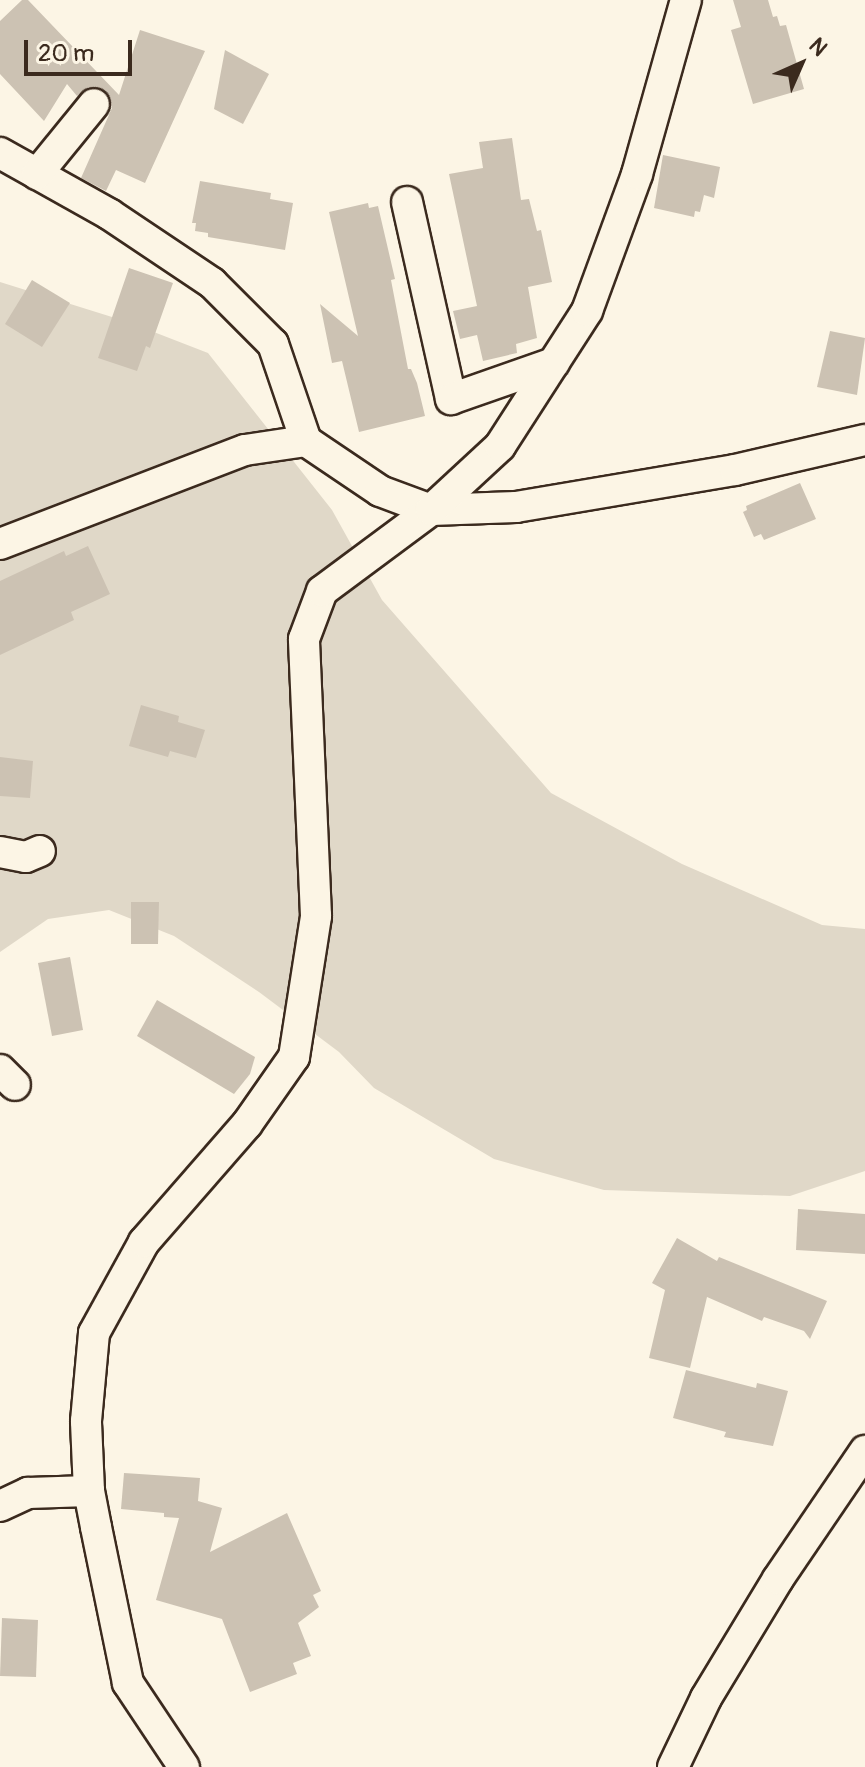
<!DOCTYPE html>
<style>
body{margin:0}
#map{position:relative;width:865px;height:1767px;overflow:hidden;background:#fcf5e5;font-family:Pangolin,sans-serif}
div>[style]{position:absolute}
.green>*{inset:0;background:#e0d8c8}
.building>*{inset:0;background:#ccc2b3}
.roads{filter:drop-shadow(2px 0 #3b2a1e) drop-shadow(-2px 0 #3b2a1e) drop-shadow(0 2px #3b2a1e) drop-shadow(0 -2px #3b2a1e)}
.minor>*{height:30px;margin:-15px;padding:0 15px;transform-origin:15px;border-radius:15px;background:#fcf5e5}
span{translate:-50% -50%;white-space:nowrap;text-align:center;line-height:1.15;-webkit-text-stroke:6px #fcf5e5;paint-order:stroke}
.north{position:absolute;left:761px;top:24px;width:80px;height:80px;-webkit-text-stroke:6px #fcf5e5;paint-order:stroke;rotate:45deg;font-size:22px;font-weight:700;line-height:32px;text-align:center;color:#3b2a1e}
.north::after{content:'';display:block;margin:auto;width:28px;height:36px;background:#3b2a1e;clip-path:polygon(50% 0,100% 100%,50% 72%,0 100%)}
.scale{position:absolute;left:24px;top:40px;width:108px;height:36px;box-sizing:border-box;border:4px solid #3b2a1e;border-top:0;padding-left:10px;font-size:24px;line-height:28px;white-space:nowrap;color:#3b2a1e;-webkit-text-stroke:6px #fcf5e5;paint-order:stroke}
</style>
<div id="map">
<div class="green">
<div style="clip-path:polygon(0 282px,128px 322px,208px 353px,332px 510px,382px 600px,551px 793px,682px 864px,822px 925px,865px 929px,865px 1171px,790px 1196px,604px 1190px,494px 1159px,374px 1088px,339px 1052px,259px 992px,174px 936px,109px 910px,48px 919px,0 952px)"></div>
</div>
<div class="building">
<div style="clip-path:polygon(22px 0,28px 0,119px 95px,140px 30px,205px 51px,145px 183px,116px 170px,106px 191px,81px 178px,112px 108px,110px 97px,105px 90px,88px 87px,77px 96px,67px 84px,44px 121px,0 74px,0 21px)"></div>
<div style="clip-path:polygon(733px 0,768px 0,773px 17px,777px 16px,780px 26px,786px 25px,804px 89px,753px 104px,731px 30px,741px 27px)"></div>
<div style="clip-path:polygon(225px 50px,269px 74px,243px 124px,214px 109px)"></div>
<div style="clip-path:polygon(512px 138px,521px 200px,529px 199px,537px 231px,541px 230px,552px 282px,528px 287px,537px 338px,516px 344px,517px 353px,483px 361px,477px 335px,460px 339px,453px 311px,477px 306px,449px 174px,483px 168px,479px 142px)"></div>
<div style="clip-path:polygon(663px 155px,720px 167px,714px 198px,704px 195px,700px 212px,695px 211px,694px 217px,654px 208px)"></div>
<div style="clip-path:polygon(200px 181px,271px 193px,270px 199px,293px 203px,285px 250px,208px 237px,208px 233px,195px 231px,196px 223px,192px 223px)"></div>
<div style="clip-path:polygon(368px 203px,369px 208px,378px 206px,395px 279px,391px 280px,408px 369px,411px 369px,417px 383px,425px 416px,359px 432px,342px 361px,332px 363px,320px 304px,358px 336px,329px 212px)"></div>
<div style="clip-path:polygon(129px 268px,173px 283px,150px 348px,146px 346px,137px 371px,98px 358px)"></div>
<div style="clip-path:polygon(32px 280px,70px 303px,42px 347px,5px 324px)"></div>
<div style="clip-path:polygon(830px 331px,865px 338px,857px 395px,817px 387px)"></div>
<div style="clip-path:polygon(800px 483px,816px 519px,764px 540px,761px 534px,754px 537px,743px 512px,747px 510px,746px 506px)"></div>
<div style="clip-path:polygon(88px 546px,110px 594px,71px 612px,74px 620px,0 655px,0 581px,64px 551px,66px 556px)"></div>
<div style="clip-path:polygon(141px 705px,179px 716px,178px 722px,205px 730px,196px 758px,170px 751px,168px 757px,129px 746px)"></div>
<div style="clip-path:polygon(0 757px,33px 761px,30px 798px,0 796px)"></div>
<div style="clip-path:polygon(131px 902px,159px 902px,158px 944px,131px 944px)"></div>
<div style="clip-path:polygon(70px 957px,83px 1030px,52px 1036px,38px 963px)"></div>
<div style="clip-path:polygon(157px 1000px,255px 1057px,250px 1074px,234px 1094px,137px 1036px)"></div>
<div style="clip-path:polygon(798px 1209px,865px 1214px,865px 1254px,796px 1250px)"></div>
<div style="clip-path:polygon(677px 1238px,717px 1261px,719px 1257px,827px 1301px,810px 1339px,804px 1331px,764px 1317px,762px 1321px,707px 1297px,690px 1368px,649px 1358px,665px 1290px,652px 1283px)"></div>
<div style="clip-path:polygon(686px 1370px,756px 1388px,757px 1383px,788px 1391px,773px 1446px,724px 1437px,726px 1432px,673px 1418px)"></div>
<div style="clip-path:polygon(124px 1473px,200px 1478px,198px 1501px,222px 1508px,210px 1552px,287px 1513px,321px 1591px,313px 1595px,319px 1607px,298px 1623px,311px 1656px,293px 1663px,297px 1674px,250px 1692px,222px 1619px,156px 1600px,179px 1518px,164px 1517px,164px 1513px,121px 1509px)"></div>
<div style="clip-path:polygon(2px 1618px,38px 1620px,36px 1677px,0 1676px)"></div>
</div>
<div class="roads">
<div class="minor">
<div style="left:0;top:153px;width:125px;rotate:29.2deg"></div>
<div style="left:109px;top:214px;width:124px;rotate:33.8deg"></div>
<div style="left:212px;top:283px;width:86px;rotate:45deg"></div>
<div style="left:273px;top:344px;width:102px;rotate:71.2deg"></div>
<div style="left:306px;top:441px;width:89px;rotate:34deg"></div>
<div style="left:380px;top:491px;width:54px;rotate:20.4deg"></div>
<div style="left:431px;top:510px;width:85px;rotate:-2deg"></div>
<div style="left:516px;top:507px;width:222px;rotate:-9.6deg"></div>
<div style="left:735px;top:470px;width:133px;rotate:-13deg"></div>
<div style="left:37px;top:174px;width:90px;rotate:-50.8deg"></div>
<div style="left:407px;top:202px;width:202px;rotate:77.4deg"></div>
<div style="left:451px;top:399px;width:109px;rotate:-19.3deg"></div>
<div style="left:0;top:544px;width:262px;rotate:-21deg"></div>
<div style="left:245px;top:450px;width:62px;rotate:-8.4deg"></div>
<div style="left:0;top:852px;width:26px;rotate:11deg"></div>
<div style="left:26px;top:857px;width:15px;rotate:-23deg"></div>
<div style="left:0;top:1070px;width:21px;rotate:45deg"></div>
<div style="left:0;top:1506px;width:31px;rotate:-25deg"></div>
<div style="left:28px;top:1493px;width:61px;rotate:-1.9deg"></div>
<div style="left:184px;top:1767px;width:101px;rotate:-123.7deg"></div>
<div style="left:128px;top:1683px;width:159px;rotate:-101.6deg"></div>
<div style="left:96px;top:1527px;width:37px;rotate:-101deg"></div>
<div style="left:89px;top:1491px;width:70px;rotate:-92.5deg"></div>
<div style="left:86px;top:1421px;width:88px;rotate:-84.8deg"></div>
<div style="left:94px;top:1333px;width:104px;rotate:-61.2deg"></div>
<div style="left:144px;top:1242px;width:157px;rotate:-48.9deg"></div>
<div style="left:247px;top:1124px;width:82px;rotate:-55deg"></div>
<div style="left:294px;top:1057px;width:143px;rotate:-81.1deg"></div>
<div style="left:316px;top:916px;width:277px;rotate:-92.5deg"></div>
<div style="left:304px;top:639px;width:51px;rotate:-69.4deg"></div>
<div style="left:322px;top:591px;width:136px;rotate:-36.6deg"></div>
<div style="left:431px;top:510px;width:94px;rotate:-42.8deg"></div>
<div style="left:500px;top:446px;width:161px;rotate:-57.2deg"></div>
<div style="left:587px;top:311px;width:146px;rotate:-69.9deg"></div>
<div style="left:637px;top:174px;width:181px;rotate:-74.3deg"></div>
<div style="left:673px;top:1767px;width:76px;rotate:-64.4deg"></div>
<div style="left:706px;top:1698px;width:139px;rotate:-58.8deg"></div>
<div style="left:778px;top:1579px;width:155px;rotate:-55.8deg"></div>
</div>
</div>
<div class="north">N</div>
<div class="scale">20 m</div>
</div>
